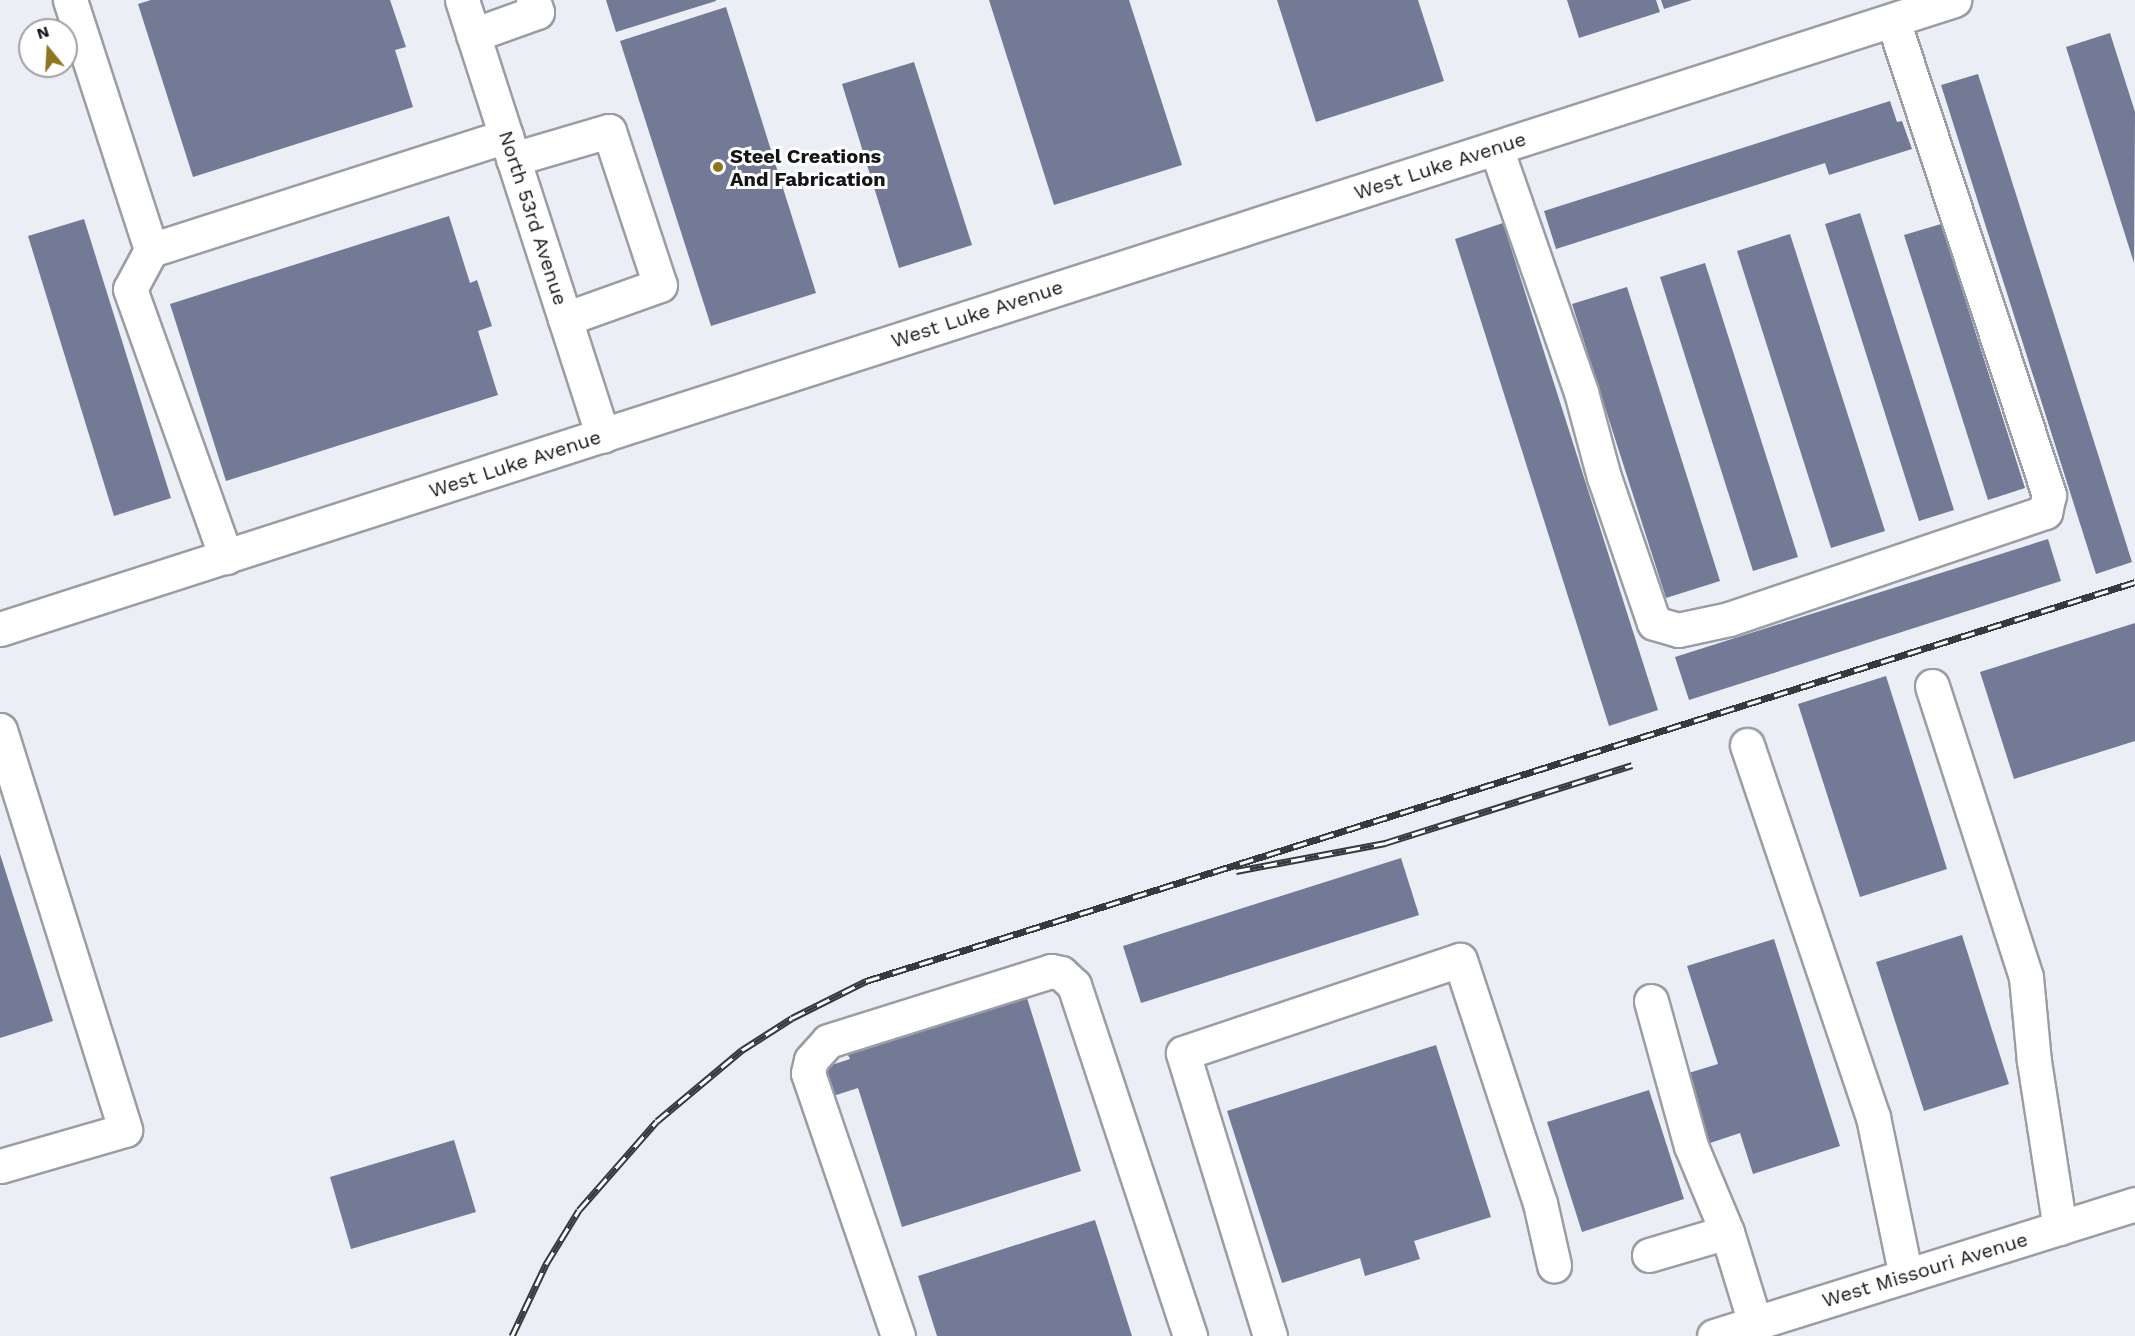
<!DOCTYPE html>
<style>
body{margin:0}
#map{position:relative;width:2135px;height:1336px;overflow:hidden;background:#eceef6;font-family:"Work Sans",sans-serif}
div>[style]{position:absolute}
.building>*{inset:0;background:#737a96}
.roads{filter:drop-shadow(2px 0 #9a9da4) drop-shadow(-2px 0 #9a9da4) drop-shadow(0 2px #9a9da4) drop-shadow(0 -2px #9a9da4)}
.minor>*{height:33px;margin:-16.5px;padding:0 16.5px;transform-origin:16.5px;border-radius:16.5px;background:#fff}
.rail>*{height:7px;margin-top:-3.5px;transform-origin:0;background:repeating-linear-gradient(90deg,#fff 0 14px,#37393c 0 28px);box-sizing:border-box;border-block:2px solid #37393c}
.dots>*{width:16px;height:16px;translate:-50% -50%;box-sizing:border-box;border:3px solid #fff;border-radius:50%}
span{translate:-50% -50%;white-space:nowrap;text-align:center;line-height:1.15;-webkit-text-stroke:6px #fff;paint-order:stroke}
.poi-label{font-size:20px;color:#141517;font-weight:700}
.left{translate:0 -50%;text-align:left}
.street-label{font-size:20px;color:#141517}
.north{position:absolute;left:18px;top:18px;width:60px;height:60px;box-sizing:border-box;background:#fff;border:2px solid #a1a1a2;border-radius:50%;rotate:342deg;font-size:16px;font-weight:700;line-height:24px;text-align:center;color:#141517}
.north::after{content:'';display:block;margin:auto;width:21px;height:27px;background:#8d761b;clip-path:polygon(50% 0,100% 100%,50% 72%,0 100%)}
</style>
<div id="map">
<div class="building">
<div style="clip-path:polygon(151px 0,390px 0,406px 47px,395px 50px,413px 107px,193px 177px,138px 4px)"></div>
<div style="clip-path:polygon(606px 0,716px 0,716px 1px,616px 32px)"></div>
<div style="clip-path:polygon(989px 0,1129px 0,1182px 165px,1054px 205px)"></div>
<div style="clip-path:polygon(1277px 0,1418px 0,1444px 81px,1316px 122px)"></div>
<div style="clip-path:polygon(1567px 0,1656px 0,1660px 12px,1579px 38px)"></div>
<div style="clip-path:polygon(1661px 0,1692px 0,1664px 9px)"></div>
<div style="clip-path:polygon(726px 7px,816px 293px,711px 326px,620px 41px)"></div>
<div style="clip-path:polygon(2110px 33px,2135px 112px,2134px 263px,2066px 47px)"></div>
<div style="clip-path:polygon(914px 62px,972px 245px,899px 268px,842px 84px)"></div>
<div style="clip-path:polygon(1978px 74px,2132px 562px,2096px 574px,1941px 85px)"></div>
<div style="clip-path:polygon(1890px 101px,1897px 122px,1902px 121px,1912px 149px,1829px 175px,1825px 163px,1556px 249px,1544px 211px)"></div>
<div style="clip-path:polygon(1860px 213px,1954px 510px,1919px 521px,1825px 224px)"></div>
<div style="clip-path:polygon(449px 216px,470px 283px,477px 280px,492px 326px,478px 331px,498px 395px,226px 481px,170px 304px)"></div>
<div style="clip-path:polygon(84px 219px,171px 498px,114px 516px,28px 236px)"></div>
<div style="clip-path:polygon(1503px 223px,1658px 710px,1609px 726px,1455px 239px)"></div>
<div style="clip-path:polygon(1941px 224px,2025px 488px,1988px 500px,1904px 235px)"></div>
<div style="clip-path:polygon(1790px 234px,1885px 531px,1831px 548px,1737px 251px)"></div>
<div style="clip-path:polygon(1705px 263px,1798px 557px,1753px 571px,1660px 277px)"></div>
<div style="clip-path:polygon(1627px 287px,1720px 581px,1666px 598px,1572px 304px)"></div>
<div style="clip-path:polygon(2048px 539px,2061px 581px,1689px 700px,1675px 657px)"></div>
<div style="clip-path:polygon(2135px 623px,2135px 741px,2014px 779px,1980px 672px)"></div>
<div style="clip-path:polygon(1886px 676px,1947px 869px,1860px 897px,1798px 704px)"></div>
<div style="clip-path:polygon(0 854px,53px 1021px,0 1038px)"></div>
<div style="clip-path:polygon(1401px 858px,1419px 915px,1141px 1003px,1123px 946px)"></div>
<div style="clip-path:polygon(1962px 935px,2009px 1084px,1924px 1111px,1876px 962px)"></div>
<div style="clip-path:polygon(1774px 939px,1840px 1146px,1753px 1174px,1740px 1133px,1704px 1145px,1682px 1075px,1718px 1064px,1687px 966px)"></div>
<div style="clip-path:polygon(1027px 998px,1081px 1171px,902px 1227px,858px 1088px,827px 1098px,819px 1069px,850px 1059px,848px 1055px)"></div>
<div style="clip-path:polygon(1436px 1045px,1491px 1217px,1414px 1241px,1420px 1259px,1365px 1276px,1360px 1258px,1282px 1283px,1227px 1111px)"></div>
<div style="clip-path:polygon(1649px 1090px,1684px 1199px,1582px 1232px,1547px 1122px)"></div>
<div style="clip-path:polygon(454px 1140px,476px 1212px,351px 1249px,330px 1177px)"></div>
<div style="clip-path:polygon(1095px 1220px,1132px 1336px,937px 1336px,918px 1276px)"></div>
</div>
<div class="roads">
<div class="minor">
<div style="left:70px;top:0;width:263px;rotate:72deg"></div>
<div style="left:151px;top:250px;width:373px;rotate:-17.8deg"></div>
<div style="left:462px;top:0;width:458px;rotate:72.1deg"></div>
<div style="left:473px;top:35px;width:68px;rotate:-19.8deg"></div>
<div style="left:537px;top:12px;width:13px;rotate:-108deg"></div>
<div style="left:1496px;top:148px;width:258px;rotate:70.8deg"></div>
<div style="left:1581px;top:392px;width:88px;rotate:74.9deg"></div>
<div style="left:1604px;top:477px;width:154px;rotate:71.1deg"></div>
<div style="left:1654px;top:623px;width:25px;rotate:16deg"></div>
<div style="left:1678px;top:630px;width:52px;rotate:-12.2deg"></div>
<div style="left:1729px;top:619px;width:334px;rotate:-18.7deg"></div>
<div style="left:2045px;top:512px;width:17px;rotate:-77deg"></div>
<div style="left:2049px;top:495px;width:500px;rotate:-108.2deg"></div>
<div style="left:513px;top:159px;width:100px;rotate:-16.3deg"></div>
<div style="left:609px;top:131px;width:162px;rotate:71.7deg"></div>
<div style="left:660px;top:285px;width:101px;rotate:160.3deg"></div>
<div style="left:151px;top:250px;width:44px;rotate:118.3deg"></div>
<div style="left:130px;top:289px;width:285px;rotate:70.3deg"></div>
<div style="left:0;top:629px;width:2053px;rotate:-17.84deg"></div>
<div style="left:1932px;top:686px;width:306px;rotate:72.1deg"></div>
<div style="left:2026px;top:977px;width:84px;rotate:84.6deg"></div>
<div style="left:2034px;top:1061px;width:169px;rotate:81.2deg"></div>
<div style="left:0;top:730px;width:419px;rotate:72.6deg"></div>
<div style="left:125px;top:1130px;width:130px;rotate:163.9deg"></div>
<div style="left:1747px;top:745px;width:393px;rotate:71.3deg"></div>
<div style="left:1873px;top:1117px;width:162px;rotate:78.3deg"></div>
<div style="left:1651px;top:1001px;width:150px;rotate:74.6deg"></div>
<div style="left:1691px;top:1146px;width:93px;rotate:67.3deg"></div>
<div style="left:1649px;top:1255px;width:81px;rotate:-16.4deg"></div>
<div style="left:1727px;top:1232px;width:95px;rotate:72.9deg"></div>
<div style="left:898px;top:1336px;width:278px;rotate:-108.9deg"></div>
<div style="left:808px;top:1073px;width:13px;rotate:-77deg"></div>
<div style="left:811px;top:1060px;width:25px;rotate:-48deg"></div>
<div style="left:828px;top:1041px;width:234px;rotate:-17.4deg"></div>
<div style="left:1051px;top:971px;width:10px;rotate:11deg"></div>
<div style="left:1061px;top:973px;width:18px;rotate:43deg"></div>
<div style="left:1074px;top:985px;width:370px;rotate:71.7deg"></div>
<div style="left:1270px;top:1336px;width:296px;rotate:-107.1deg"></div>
<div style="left:1183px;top:1053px;width:292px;rotate:-18.6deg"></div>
<div style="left:1460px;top:960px;width:256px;rotate:71.8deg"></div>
<div style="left:1540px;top:1203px;width:64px;rotate:77.3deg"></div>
<div style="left:1714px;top:1336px;width:441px;rotate:-17.4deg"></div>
</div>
</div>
<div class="rail">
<div style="left:1236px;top:871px;width:152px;rotate:-10.6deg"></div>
<div style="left:1385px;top:843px;width:259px;rotate:-17.5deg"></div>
<div style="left:512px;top:1336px;width:80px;rotate:-64.7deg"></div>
<div style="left:546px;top:1264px;width:63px;rotate:-58.6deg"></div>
<div style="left:579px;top:1210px;width:118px;rotate:-48.8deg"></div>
<div style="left:657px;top:1121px;width:111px;rotate:-39.9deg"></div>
<div style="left:742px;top:1050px;width:59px;rotate:-32.6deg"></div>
<div style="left:792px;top:1018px;width:83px;rotate:-26.6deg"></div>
<div style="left:866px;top:981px;width:1330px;rotate:-17.45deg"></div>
</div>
<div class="dots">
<div style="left:718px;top:167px;background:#8d761b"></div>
</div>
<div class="poi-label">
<span class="left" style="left:730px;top:168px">Steel Creations<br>And Fabrication</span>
</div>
<div class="street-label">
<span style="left:1440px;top:166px;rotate:-18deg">West Luke Avenue</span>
<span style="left:533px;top:218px;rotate:72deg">North 53rd Avenue</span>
<span style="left:977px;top:314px;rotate:-18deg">West Luke Avenue</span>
<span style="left:515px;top:464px;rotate:-18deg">West Luke Avenue</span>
<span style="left:1925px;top:1270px;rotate:-17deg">West Missouri Avenue</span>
</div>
<div class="north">N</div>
</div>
